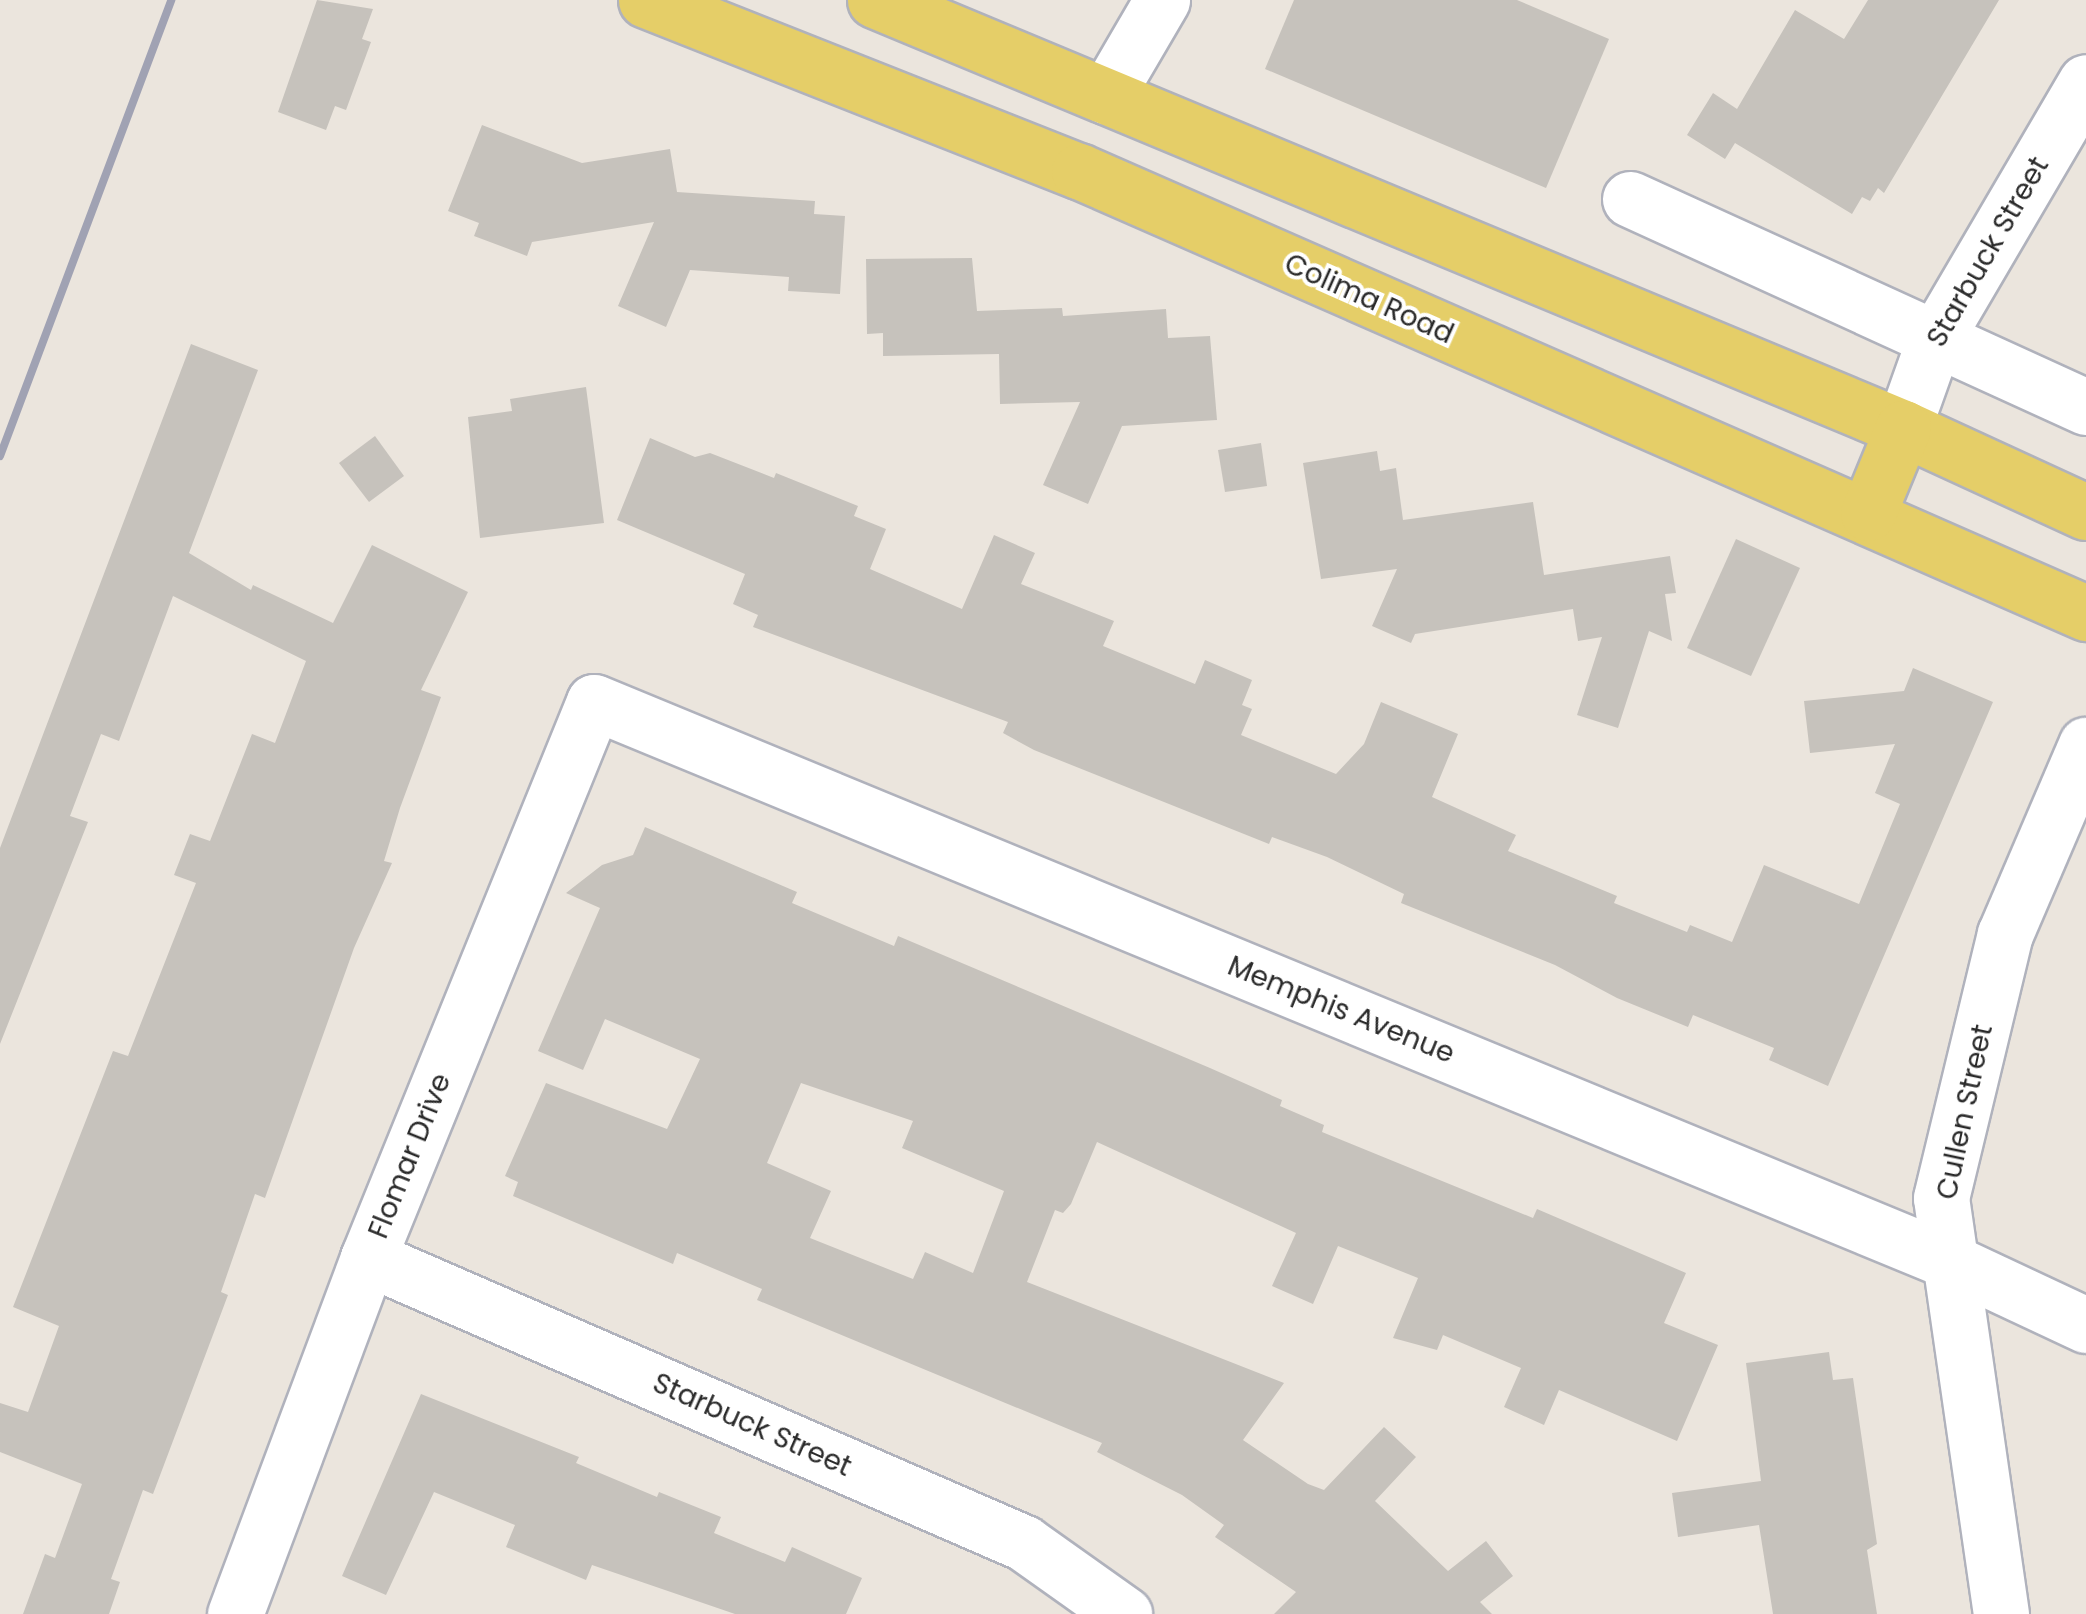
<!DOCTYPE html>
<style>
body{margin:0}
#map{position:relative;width:2086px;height:1614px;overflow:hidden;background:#ebe5dd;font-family:Poppins,sans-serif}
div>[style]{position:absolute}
.building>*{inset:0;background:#c6c2bc}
.roads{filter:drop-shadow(2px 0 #b0b2bc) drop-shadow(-2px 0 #b0b2bc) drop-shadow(0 2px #b0b2bc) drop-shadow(0 -2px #b0b2bc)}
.street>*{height:55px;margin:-27.5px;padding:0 27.5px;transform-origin:27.5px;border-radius:27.5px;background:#fff}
.secondary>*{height:55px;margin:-27.5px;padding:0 27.5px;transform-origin:27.5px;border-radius:27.5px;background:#fff}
.primary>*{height:55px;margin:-27.5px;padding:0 27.5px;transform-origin:27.5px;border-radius:27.5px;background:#e5ce68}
.rail>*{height:8px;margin:-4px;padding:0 4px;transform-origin:4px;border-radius:4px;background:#a0a2b3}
span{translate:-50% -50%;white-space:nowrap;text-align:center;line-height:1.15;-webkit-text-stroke:8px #fff;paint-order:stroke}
.street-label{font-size:28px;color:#2a2a2a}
</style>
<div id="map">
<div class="building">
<div style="clip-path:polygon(317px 0,373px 9px,362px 39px,371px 42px,346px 110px,335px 106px,326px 130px,278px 112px)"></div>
<div style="clip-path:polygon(1294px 0,1517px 0,1609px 39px,1546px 188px,1265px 69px)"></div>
<div style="clip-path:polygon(1868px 0,1999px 0,1884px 193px,1878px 188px,1870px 201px,1862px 197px,1852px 214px,1735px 143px,1725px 159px,1687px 135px,1713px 93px,1737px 109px,1795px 10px,1844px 39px)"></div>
<div style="clip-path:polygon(482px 125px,582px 163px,670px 149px,677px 192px,815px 201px,814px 214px,845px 216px,840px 294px,788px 291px,789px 277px,690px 270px,666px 327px,618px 306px,654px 222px,532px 242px,527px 256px,474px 236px,479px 223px,448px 211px)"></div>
<div style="clip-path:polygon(972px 258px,977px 311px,1062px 308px,1063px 316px,1166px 309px,1168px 338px,1210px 336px,1217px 420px,1122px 426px,1088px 504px,1043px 485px,1080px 402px,1000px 404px,999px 354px,883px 356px,883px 333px,867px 334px,866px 259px)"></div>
<div style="clip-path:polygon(191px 344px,258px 370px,189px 553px,251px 590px,253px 585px,333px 623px,372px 545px,468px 592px,421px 690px,441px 697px,400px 808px,384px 861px,392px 863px,354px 948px,265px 1198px,255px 1194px,221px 1292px,228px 1295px,153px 1494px,143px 1490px,111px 1579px,120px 1582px,109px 1614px,23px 1614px,45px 1554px,55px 1558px,82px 1484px,0 1452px,0 1403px,28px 1412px,59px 1326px,13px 1307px,113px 1051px,128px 1056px,196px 883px,174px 875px,190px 834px,210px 841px,252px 734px,275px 743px,306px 661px,173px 596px,119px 741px,101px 734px,70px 816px,88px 822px,0 1044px,0 848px)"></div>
<div style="clip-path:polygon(586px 387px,604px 523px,480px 538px,468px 417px,512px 411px,510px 399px)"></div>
<div style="clip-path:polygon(375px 436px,404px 476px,369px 502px,339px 463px)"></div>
<div style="clip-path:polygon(650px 438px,695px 457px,710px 453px,774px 478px,776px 473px,858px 506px,854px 516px,886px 529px,870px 569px,962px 609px,994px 535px,1035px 553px,1021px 584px,1114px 621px,1103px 646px,1195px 684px,1205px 660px,1252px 680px,1242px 705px,1252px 709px,1241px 735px,1336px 774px,1364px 744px,1381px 702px,1458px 734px,1432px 797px,1516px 835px,1508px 851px,1617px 896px,1614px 903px,1687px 932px,1690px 925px,1732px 942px,1764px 865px,1859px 904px,1900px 804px,1875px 793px,1895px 744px,1810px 753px,1804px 701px,1904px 691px,1913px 668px,1993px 702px,1828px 1086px,1769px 1060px,1774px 1048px,1693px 1015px,1688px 1027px,1617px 998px,1555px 965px,1401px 903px,1404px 894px,1327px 857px,1272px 837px,1269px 844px,1034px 750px,1003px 733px,1008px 722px,753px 627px,758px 615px,733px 604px,745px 574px,617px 520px)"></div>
<div style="clip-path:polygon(1261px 443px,1267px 486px,1225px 492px,1218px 450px)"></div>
<div style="clip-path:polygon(1377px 451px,1380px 471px,1396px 468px,1403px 520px,1533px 502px,1544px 575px,1670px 556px,1676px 593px,1665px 594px,1672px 641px,1649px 631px,1618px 728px,1577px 715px,1602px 637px,1578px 641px,1573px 609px,1415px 634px,1411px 643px,1372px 626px,1397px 569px,1321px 579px,1303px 463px)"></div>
<div style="clip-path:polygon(1736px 539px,1800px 568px,1751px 676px,1687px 648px)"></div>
<div style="clip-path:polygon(evenodd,645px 827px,797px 892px,792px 903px,894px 946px,898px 936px,1210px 1068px,1282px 1100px,1280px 1106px,1324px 1125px,1322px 1132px,1533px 1218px,1537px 1209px,1686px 1273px,1664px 1323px,1718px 1345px,1677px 1441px,1559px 1390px,1544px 1425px,1504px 1407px,1521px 1368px,1443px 1335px,1437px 1350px,1393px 1338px,1418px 1278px,1338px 1246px,1313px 1304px,1272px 1286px,1296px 1233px,1097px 1142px,1071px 1204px,1063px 1213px,1055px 1210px,1027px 1282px,1284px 1383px,1243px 1440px,1308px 1484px,1324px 1490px,1384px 1427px,1416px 1457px,1375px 1501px,1448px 1571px,1486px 1541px,1513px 1576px,1480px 1602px,1492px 1614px,1274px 1614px,1296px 1592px,1215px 1537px,1224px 1525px,1182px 1495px,1097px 1452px,1102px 1443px,757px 1300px,762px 1289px,677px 1253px,673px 1264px,513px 1196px,518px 1182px,505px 1176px,546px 1083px,667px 1129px,700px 1059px,605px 1019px,583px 1070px,538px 1051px,600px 908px,566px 893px,602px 865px,633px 855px,645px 827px,801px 1083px,913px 1121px,902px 1148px,1004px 1191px,973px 1273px,925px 1252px,913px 1279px,810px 1238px,831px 1191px,767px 1163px,801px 1083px)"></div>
<div style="clip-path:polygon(1829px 1352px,1833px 1380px,1853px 1378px,1877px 1544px,1867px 1550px,1877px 1614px,1773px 1614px,1759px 1525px,1678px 1537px,1672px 1493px,1761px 1481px,1746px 1363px)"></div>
<div style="clip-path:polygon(421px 1394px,579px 1457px,576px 1463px,657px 1497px,659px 1492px,721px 1517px,714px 1533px,785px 1562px,792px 1547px,862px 1578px,846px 1614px,735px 1614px,592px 1565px,586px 1580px,506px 1547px,515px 1525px,434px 1492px,386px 1595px,342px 1576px)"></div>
</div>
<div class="roads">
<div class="street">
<div style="left:1106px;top:96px;width:111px;rotate:-59.7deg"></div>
<div style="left:1630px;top:199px;width:501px;rotate:24.52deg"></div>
<div style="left:1903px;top:428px;width:92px;rotate:-70.4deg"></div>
<div style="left:1934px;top:341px;width:300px;rotate:-59.6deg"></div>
<div style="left:368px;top:1258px;width:715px;rotate:23.48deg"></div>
<div style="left:1024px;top:1543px;width:123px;rotate:35.4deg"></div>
<div style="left:235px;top:1614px;width:380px;rotate:-69.5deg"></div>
<div style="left:368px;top:1258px;width:600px;rotate:-67.88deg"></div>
<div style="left:594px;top:702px;width:1464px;rotate:22.41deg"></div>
<div style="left:1947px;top:1260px;width:153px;rotate:25.1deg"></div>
</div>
<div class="secondary">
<div style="left:2001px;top:1614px;width:420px;rotate:-98.2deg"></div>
<div style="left:1941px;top:1198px;width:272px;rotate:-76.4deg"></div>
<div style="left:2005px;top:934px;width:206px;rotate:-66.8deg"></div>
</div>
<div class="primary">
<div style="left:646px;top:0;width:466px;rotate:21.6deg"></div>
<div style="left:1079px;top:171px;width:1100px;rotate:23.7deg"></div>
<div style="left:875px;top:0;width:1114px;rotate:22.6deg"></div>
<div style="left:1903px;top:428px;width:201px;rotate:24.7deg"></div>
<div style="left:1868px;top:513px;width:92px;rotate:-67.6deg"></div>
</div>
</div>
<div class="rail">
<div style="left:0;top:456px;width:487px;rotate:-69.4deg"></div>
</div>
<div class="street-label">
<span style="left:1988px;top:252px;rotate:-60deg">Starbuck Street</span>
<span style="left:1369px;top:299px;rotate:24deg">Colima Road</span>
<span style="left:1341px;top:1010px;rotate:22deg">Memphis Avenue</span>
<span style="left:1965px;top:1112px;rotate:-78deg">Cullen Street</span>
<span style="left:410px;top:1156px;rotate:-68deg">Flomar Drive</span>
<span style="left:752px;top:1425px;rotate:24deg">Starbuck Street</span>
</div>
</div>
